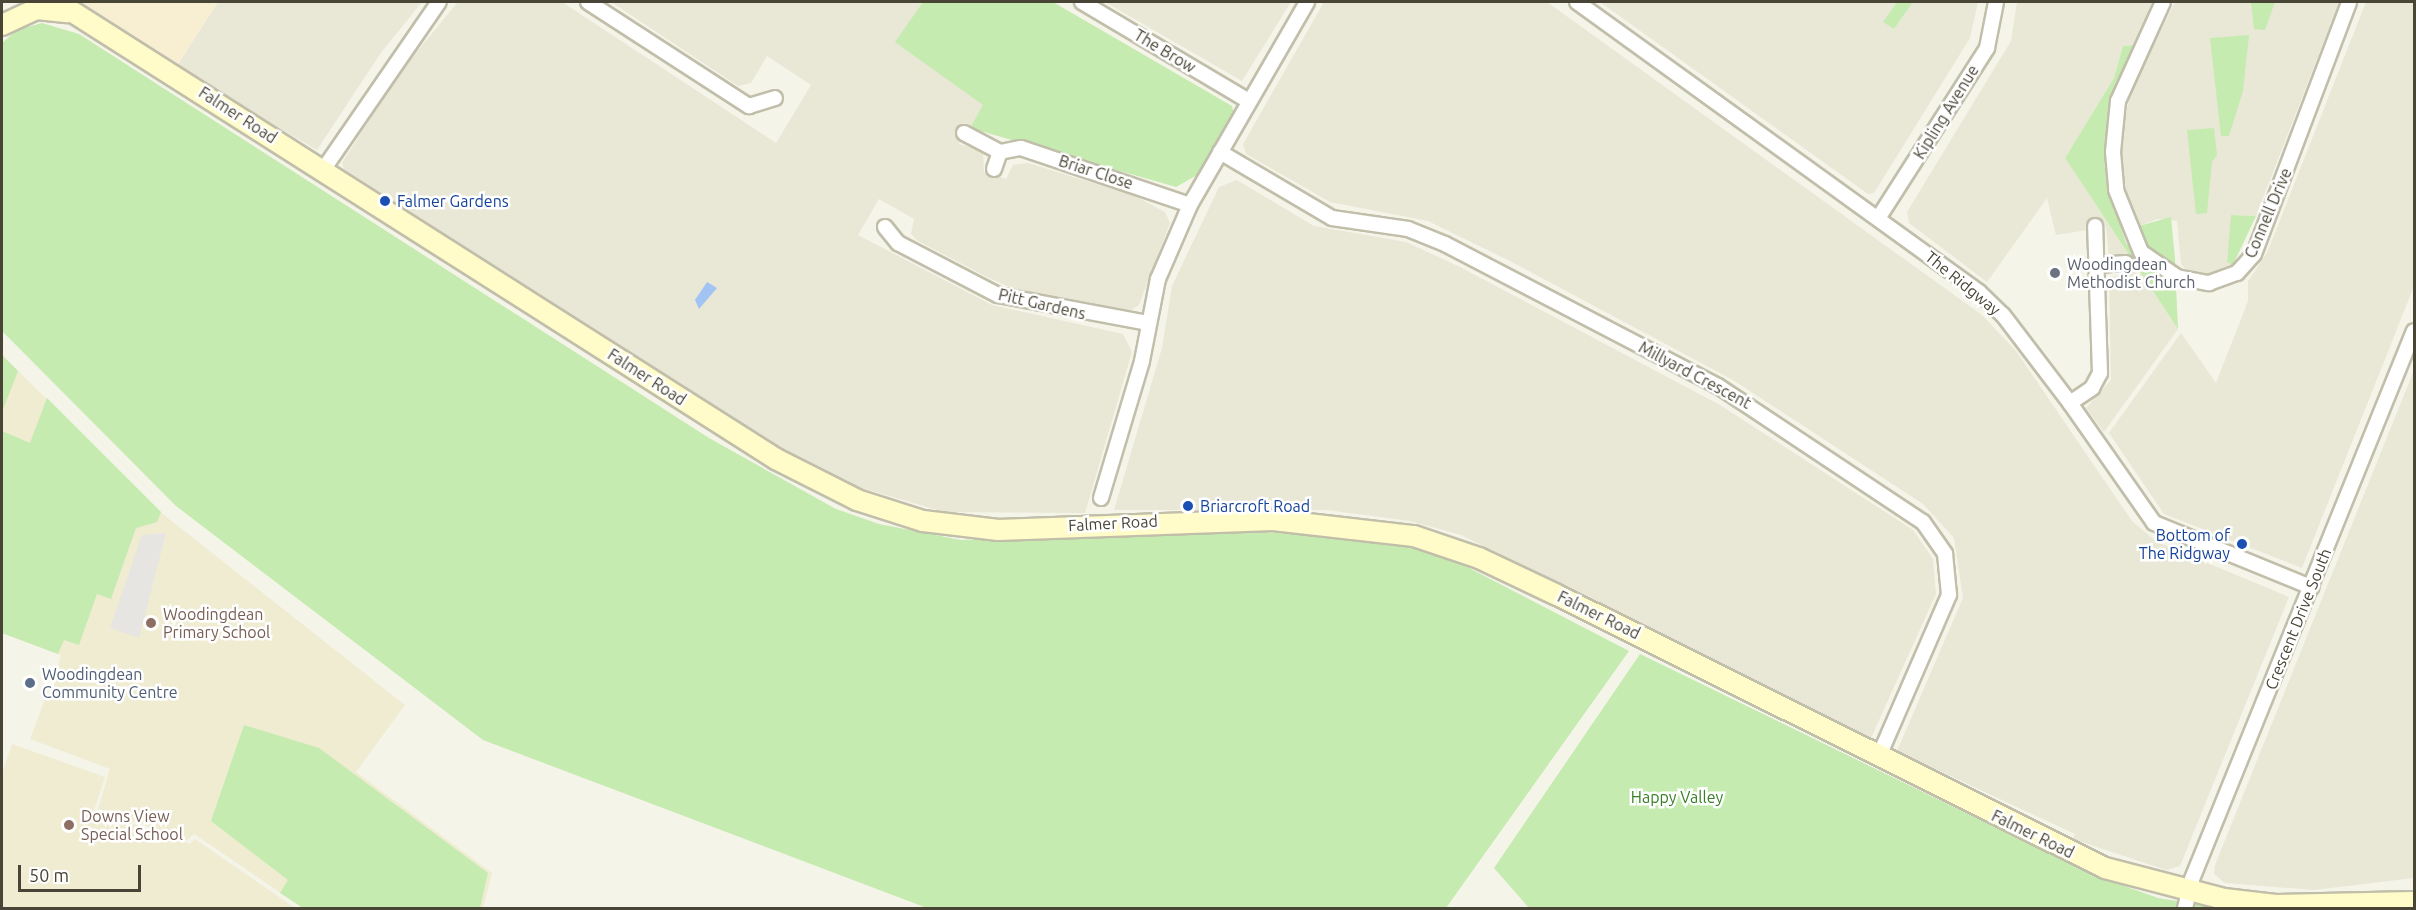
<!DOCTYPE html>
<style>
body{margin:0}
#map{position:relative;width:2416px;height:910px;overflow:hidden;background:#f5f4e9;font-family:Ubuntu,sans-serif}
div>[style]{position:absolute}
.residential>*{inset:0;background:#e9e7d6}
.commercial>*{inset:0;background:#f8efd3}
.education>*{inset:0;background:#efecd2}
.green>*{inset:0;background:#c5ebb0}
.parking>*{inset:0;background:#e6e5e1}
.water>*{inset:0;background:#a2c4f5}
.roads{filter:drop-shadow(2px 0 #c1beaa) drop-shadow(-2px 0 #c1beaa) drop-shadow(0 2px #c1beaa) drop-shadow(0 -2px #c1beaa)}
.street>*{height:14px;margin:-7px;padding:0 7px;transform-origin:7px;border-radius:7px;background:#fff}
.secondary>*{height:20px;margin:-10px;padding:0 10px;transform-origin:10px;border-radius:10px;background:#fffcc9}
.dots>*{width:16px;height:16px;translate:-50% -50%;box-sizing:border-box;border:3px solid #fff;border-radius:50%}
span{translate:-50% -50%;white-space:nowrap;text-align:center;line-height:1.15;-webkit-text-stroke:5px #fff;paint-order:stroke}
.street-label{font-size:16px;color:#494536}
.transit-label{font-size:16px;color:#164399}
.left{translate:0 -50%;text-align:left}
.right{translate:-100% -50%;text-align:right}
.worship-label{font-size:16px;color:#5b616d}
.education-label{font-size:16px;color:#785e54}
.service-label{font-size:16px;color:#4e5e75}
.park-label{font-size:16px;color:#377f26}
.frame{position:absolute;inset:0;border:3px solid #494536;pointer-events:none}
.scale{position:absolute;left:18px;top:865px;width:123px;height:27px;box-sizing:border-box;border:3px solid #494536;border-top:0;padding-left:8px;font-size:18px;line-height:21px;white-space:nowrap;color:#494536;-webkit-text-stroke:4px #fff;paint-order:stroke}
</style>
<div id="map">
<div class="residential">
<div style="clip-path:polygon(218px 2px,422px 2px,380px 54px,317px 150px,176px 67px)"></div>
<div style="clip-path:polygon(458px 2px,562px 2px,776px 143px,811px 85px,767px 56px,751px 83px,738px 86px,611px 2px,923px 2px,896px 42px,984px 105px,971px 126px,965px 123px,959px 144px,983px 151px,984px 172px,1006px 179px,1013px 165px,1028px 163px,1135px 196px,1165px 212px,1170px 223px,1139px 305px,1130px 311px,1020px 292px,989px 278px,918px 241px,911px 234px,914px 219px,879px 199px,858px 235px,992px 305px,1123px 334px,1132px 352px,1085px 513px,944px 512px,842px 482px,790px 454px,344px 169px,342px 163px,399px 73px)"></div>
<div style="clip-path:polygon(1105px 2px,1291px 2px,1242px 81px)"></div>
<div style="clip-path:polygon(1324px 2px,1547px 2px,1982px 315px,2016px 351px,2132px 521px,2157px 542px,2289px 597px,2180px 866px,2166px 870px,2073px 839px,2075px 834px,1897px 751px,1963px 598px,1954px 538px,1923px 504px,1733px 380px,1508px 260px,1428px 221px,1330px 202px,1246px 154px,1243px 144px)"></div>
<div style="clip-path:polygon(1600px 2px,1897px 2px,1884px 22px,1894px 29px,1913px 2px,1978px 2px,1970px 38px,1874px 193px,1868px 194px)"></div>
<div style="clip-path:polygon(2017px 2px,2152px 2px,2134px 45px,2123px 46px,2114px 78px,2065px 158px,2178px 329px,2104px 432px,2086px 408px,2111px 380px,2109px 277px,2130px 275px,2130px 258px,2109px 258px,2106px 227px,2056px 235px,2047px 198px,1987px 282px,1909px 223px,1907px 212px,2011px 41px)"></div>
<div style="clip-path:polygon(2175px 2px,2339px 2px,2256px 216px,2232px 215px,2227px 261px,2233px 265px,2209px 275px,2191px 275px,2181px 264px,2177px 221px,2158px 219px,2139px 226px,2131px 213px,2122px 167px,2121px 136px,2131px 91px)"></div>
<div style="clip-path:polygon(2366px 2px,2414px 2px,2414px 286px,2302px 568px,2164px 514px,2109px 433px,2181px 333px,2216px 383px,2248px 301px,2248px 281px,2267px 253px)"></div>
<div style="clip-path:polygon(1237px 180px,1314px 226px,1406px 242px,1460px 267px,1720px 405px,1913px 530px,1933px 559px,1936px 594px,1871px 738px,1461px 535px,1410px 521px,1327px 510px,1114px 510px,1162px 348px,1172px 286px,1219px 187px)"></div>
<div style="clip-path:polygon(2414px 370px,2414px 878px,2314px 890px,2225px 883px,2214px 874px,2215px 865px)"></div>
</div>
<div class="commercial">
<div style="clip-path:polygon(75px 2px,218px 2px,176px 67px)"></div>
</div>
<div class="education">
<div style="clip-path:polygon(2px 355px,164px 515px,405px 705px,356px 772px,492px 873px,483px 908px,303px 908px,194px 834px,187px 840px,98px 809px,110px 769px,30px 739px,45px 699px,50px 700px,61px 655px,2px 633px)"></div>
<div style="clip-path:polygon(12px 744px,105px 777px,94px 810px,190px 844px,195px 839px,295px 908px,2px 908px,2px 774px)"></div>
</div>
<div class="green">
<div style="clip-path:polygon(923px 2px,1053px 2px,1232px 106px,1234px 114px,1197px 175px,1176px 187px,970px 128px,983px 105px,895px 42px)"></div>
<div style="clip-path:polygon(1897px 2px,1913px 2px,1894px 29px,1883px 22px)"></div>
<div style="clip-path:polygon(2251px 2px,2275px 2px,2265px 30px,2254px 29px)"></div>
<div style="clip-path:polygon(42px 23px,79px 34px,709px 438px,836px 509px,879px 524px,961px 540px,1234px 530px,1380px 540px,1440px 553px,1629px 651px,1446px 908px,927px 908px,483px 740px,176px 506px,2px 331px,2px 43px,17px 30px)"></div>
<div style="clip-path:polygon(2249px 35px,2243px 91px,2229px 136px,2221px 136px,2210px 38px)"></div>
<div style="clip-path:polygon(2134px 45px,2109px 100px,2106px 181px,2126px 243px,2149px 269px,2176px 285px,2178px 329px,2065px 158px,2114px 78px,2123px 46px)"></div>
<div style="clip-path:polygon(2214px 128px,2217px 155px,2212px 162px,2207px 213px,2196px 214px,2187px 130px)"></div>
<div style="clip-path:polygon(2131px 213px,2139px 226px,2171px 217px,2176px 270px,2146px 248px)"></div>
<div style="clip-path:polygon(2231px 215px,2256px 216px,2233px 265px,2227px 262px)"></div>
<div style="clip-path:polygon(2px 355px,18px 371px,2px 412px)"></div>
<div style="clip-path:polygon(47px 398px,161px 512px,157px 522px,136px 528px,111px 599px,97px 594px,79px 645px,64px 640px,58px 654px,2px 633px,2px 431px,30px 443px)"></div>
<div style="clip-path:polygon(1640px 654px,2091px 874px,2158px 898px,2222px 908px,1529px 908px,1494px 868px)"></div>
<div style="clip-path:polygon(244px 725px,319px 748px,488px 873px,480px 908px,303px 908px,280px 893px,288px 880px,211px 821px)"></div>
</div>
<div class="parking">
<div style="clip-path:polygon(166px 533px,139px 638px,110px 628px,142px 535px)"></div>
</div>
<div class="water">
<div style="clip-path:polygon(707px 282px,717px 288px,699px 309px,695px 300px)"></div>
</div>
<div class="roads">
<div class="street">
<div style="left:588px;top:2px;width:192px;rotate:32.9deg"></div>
<div style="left:749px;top:106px;width:27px;rotate:-17deg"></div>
<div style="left:1082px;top:2px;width:194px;rotate:30.7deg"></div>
<div style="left:1577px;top:2px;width:496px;rotate:35.8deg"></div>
<div style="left:1979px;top:292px;width:33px;rotate:44deg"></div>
<div style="left:2003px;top:315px;width:111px;rotate:52.7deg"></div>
<div style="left:2070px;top:403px;width:146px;rotate:55deg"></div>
<div style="left:2154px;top:523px;width:170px;rotate:22.2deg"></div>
<div style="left:2163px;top:2px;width:109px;rotate:114.4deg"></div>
<div style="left:2118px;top:101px;width:51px;rotate:95.6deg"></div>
<div style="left:2113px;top:152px;width:38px;rotate:85deg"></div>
<div style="left:2116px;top:190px;width:67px;rotate:68deg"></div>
<div style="left:2141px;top:252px;width:44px;rotate:34.8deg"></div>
<div style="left:2177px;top:277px;width:33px;rotate:11deg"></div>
<div style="left:2209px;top:283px;width:30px;rotate:-20deg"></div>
<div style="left:2237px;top:273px;width:25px;rotate:-48deg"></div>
<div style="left:2254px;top:254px;width:269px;rotate:-69.3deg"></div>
<div style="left:964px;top:133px;width:41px;rotate:27.8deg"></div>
<div style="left:1000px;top:152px;width:21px;rotate:-11deg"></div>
<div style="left:1021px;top:148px;width:178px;rotate:18.6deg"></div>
<div style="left:1220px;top:152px;width:130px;rotate:30.5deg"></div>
<div style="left:1332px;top:218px;width:77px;rotate:8.2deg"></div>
<div style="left:1408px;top:229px;width:40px;rotate:22deg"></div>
<div style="left:1445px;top:244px;width:308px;rotate:27.5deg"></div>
<div style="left:1718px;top:386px;width:246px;rotate:33.6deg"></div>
<div style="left:1923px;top:522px;width:39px;rotate:55deg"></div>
<div style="left:1945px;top:554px;width:41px;rotate:84.4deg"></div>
<div style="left:1949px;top:595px;width:176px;rotate:113.5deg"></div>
<div style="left:994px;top:169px;width:18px;rotate:-71deg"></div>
<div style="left:323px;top:170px;width:204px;rotate:-55.4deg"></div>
<div style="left:1879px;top:217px;width:201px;rotate:-57.4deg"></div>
<div style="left:1987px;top:48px;width:47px;rotate:-78.9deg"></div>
<div style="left:885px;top:227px;width:21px;rotate:51deg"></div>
<div style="left:898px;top:243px;width:113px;rotate:27.5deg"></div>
<div style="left:998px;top:295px;width:153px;rotate:10.6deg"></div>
<div style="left:2098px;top:265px;width:28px;rotate:-4deg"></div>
<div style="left:2070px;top:403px;width:27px;rotate:-34deg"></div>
<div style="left:2092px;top:388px;width:17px;rotate:-62deg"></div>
<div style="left:2100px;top:373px;width:147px;rotate:-91.9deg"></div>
<div style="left:1101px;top:498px;width:143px;rotate:-73.3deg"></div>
<div style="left:1142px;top:361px;width:84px;rotate:-79deg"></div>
<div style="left:1158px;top:279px;width:81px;rotate:-66.6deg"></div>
<div style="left:1190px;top:205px;width:234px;rotate:-60deg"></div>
<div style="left:2185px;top:908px;width:30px;rotate:-76deg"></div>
<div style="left:2192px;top:879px;width:591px;rotate:-67.95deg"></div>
</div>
<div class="secondary">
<div style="left:57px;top:2px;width:852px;rotate:32.44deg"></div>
<div style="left:776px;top:459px;width:91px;rotate:26.8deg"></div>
<div style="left:857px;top:500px;width:69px;rotate:17.7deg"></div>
<div style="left:923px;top:521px;width:76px;rotate:6.8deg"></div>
<div style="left:998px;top:530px;width:275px;rotate:-2.1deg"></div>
<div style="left:1273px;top:520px;width:142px;rotate:6.5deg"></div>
<div style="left:1414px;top:536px;width:69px;rotate:18.7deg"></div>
<div style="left:1479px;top:558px;width:86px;rotate:25.4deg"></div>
<div style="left:1557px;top:595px;width:612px;rotate:26.48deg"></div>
<div style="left:2105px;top:868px;width:123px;rotate:14.6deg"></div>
<div style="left:2224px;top:899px;width:52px;rotate:6.6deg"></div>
<div style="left:2276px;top:905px;width:138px;rotate:-1.2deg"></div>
<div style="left:2px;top:25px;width:38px;rotate:-25deg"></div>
<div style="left:37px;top:9px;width:31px;rotate:6deg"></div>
</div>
</div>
<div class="dots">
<div style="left:385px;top:201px;background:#1a4fb4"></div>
<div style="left:2055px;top:273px;background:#6b7280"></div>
<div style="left:1188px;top:506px;background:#1a4fb4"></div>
<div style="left:2242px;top:544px;background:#1a4fb4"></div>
<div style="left:151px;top:623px;background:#8d6e63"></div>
<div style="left:30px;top:683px;background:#5c6f8a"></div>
<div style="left:69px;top:825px;background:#8d6e63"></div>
</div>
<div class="street-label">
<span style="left:1165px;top:51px;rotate:31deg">The Brow</span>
<span style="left:1946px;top:112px;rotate:-58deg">Kipling Avenue</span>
<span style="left:238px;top:115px;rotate:33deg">Falmer Road</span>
<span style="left:1096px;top:172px;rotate:18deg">Briar Close</span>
<span style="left:2268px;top:213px;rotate:-67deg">Connell Drive</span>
<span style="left:1963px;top:283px;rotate:39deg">The Ridgway</span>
<span style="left:1042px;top:304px;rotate:13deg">Pitt Gardens</span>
<span style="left:1695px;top:375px;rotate:28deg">Millyard Crescent</span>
<span style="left:647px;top:377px;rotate:33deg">Falmer Road</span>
<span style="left:1113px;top:523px;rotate:-3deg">Falmer Road</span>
<span style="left:1599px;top:615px;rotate:26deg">Falmer Road</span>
<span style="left:2298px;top:619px;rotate:-68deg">Crescent Drive South</span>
<span style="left:2033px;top:834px;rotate:26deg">Falmer Road</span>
</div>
<div class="transit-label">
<span class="left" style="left:397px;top:201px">Falmer Gardens</span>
<span class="left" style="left:1200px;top:506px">Briarcroft Road</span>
<span class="right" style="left:2230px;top:544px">Bottom of<br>The Ridgway</span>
</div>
<div class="worship-label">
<span class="left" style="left:2067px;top:273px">Woodingdean<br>Methodist Church</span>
</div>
<div class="education-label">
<span class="left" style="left:163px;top:623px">Woodingdean<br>Primary School</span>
<span class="left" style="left:81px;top:825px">Downs View<br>Special School</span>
</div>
<div class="service-label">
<span class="left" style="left:42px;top:683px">Woodingdean<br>Community Centre</span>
</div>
<div class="park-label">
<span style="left:1677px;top:797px">Happy Valley</span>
</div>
<div class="frame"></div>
<div class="scale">50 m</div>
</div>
